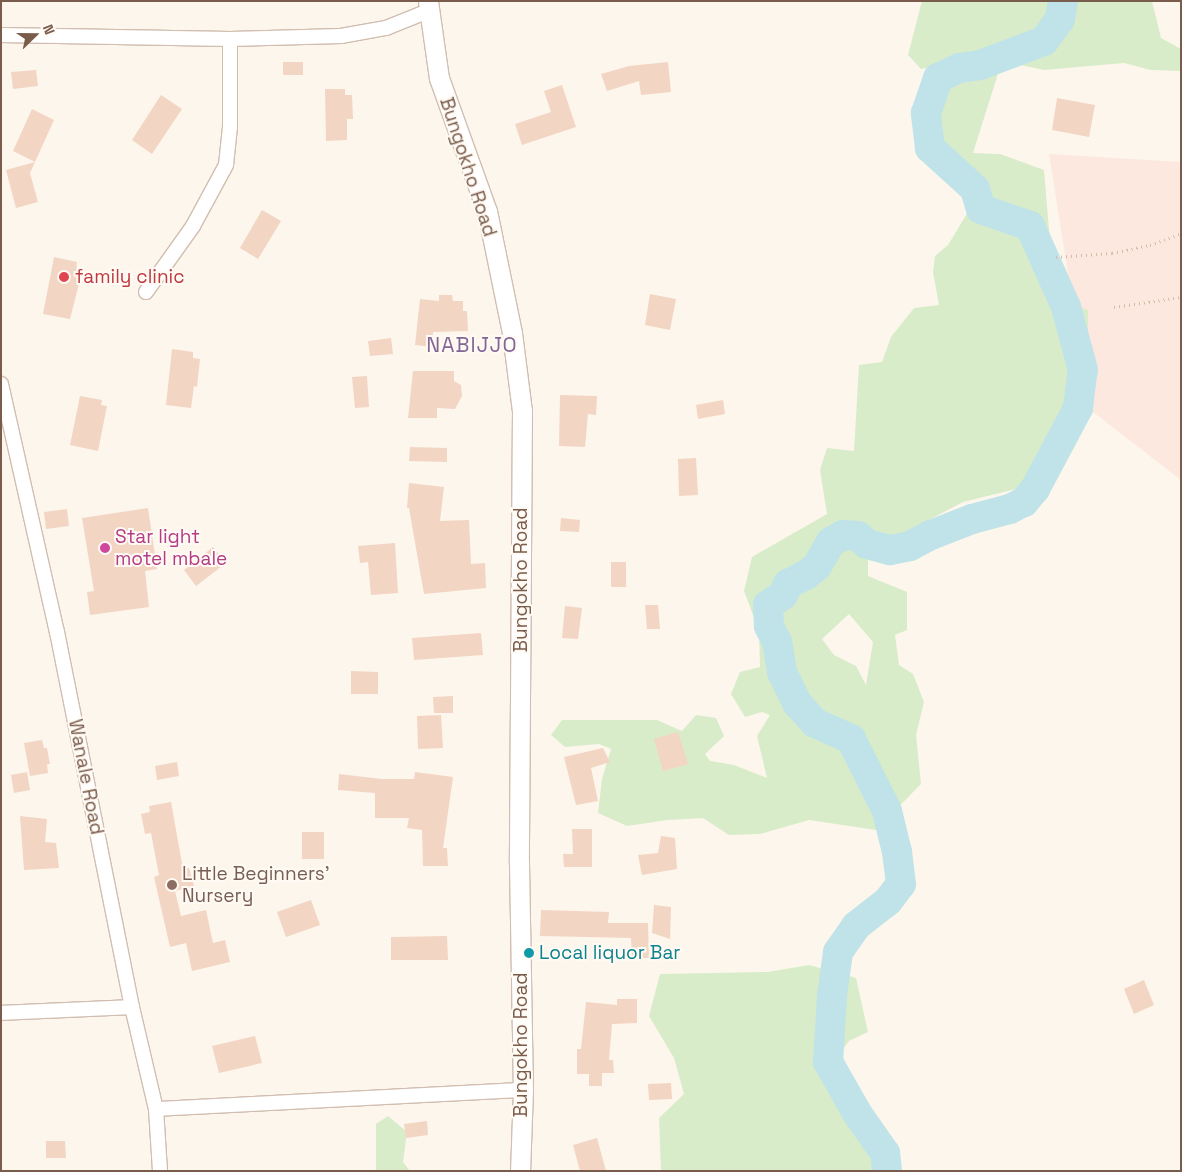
<!DOCTYPE html>
<style>
body{margin:0}
#map{position:relative;width:1182px;height:1172px;overflow:hidden;background:#fdf6ec;font-family:"Space Grotesk",sans-serif}
div>[style]{position:absolute}
.commercial>*{inset:0;background:#fde8e0}
.green>*{inset:0;background:#d8ecc9}
.river>*{height:30px;margin:-15px;padding:0 15px;transform-origin:15px;border-radius:15px;background:#bfe3e8}
.building>*{inset:0;background:#f3d5c3}
.path>*{height:3px;margin-top:-1.5px;transform-origin:0;background:repeating-linear-gradient(90deg,#d9b8a5 0 1px,transparent 0 5px)}
.roads{filter:drop-shadow(1px 0 #d1beb0) drop-shadow(-1px 0 #d1beb0) drop-shadow(0 1px #d1beb0) drop-shadow(0 -1px #d1beb0)}
.street>*{height:14px;margin:-7px;padding:0 7px;transform-origin:7px;border-radius:7px;background:#fff}
.secondary>*{height:19px;margin:-9.5px;padding:0 9.5px;transform-origin:9.5px;border-radius:9.5px;background:#fff}
.dots>*{width:14px;height:14px;translate:-50% -50%;box-sizing:border-box;border:2px solid #fffaf3;border-radius:50%}
span{translate:-50% -50%;white-space:nowrap;text-align:center;line-height:1.15;-webkit-text-stroke:4px #fffaf3;paint-order:stroke}
.street-label{font-size:19px;color:#7a5c4d}
.health-label{font-size:19px;color:#be3a42}
.left{translate:0 -50%;text-align:left}
.hotel-label{font-size:19px;color:#b23c85}
.education-label{font-size:19px;color:#785e54}
.culture-label{font-size:19px;color:#0d838f}
.quarter-label{font-size:21px;color:#846695;letter-spacing:1px}
.frame{position:absolute;inset:0;border:2px solid #7a5c4d;pointer-events:none}
.north{position:absolute;left:10px;top:10px;width:50px;height:50px;-webkit-text-stroke:4px #fffaf3;paint-order:stroke;rotate:68deg;font-size:14px;font-weight:700;line-height:20px;text-align:center;color:#7a5c4d}
.north::after{content:'';display:block;margin:auto;width:18px;height:22px;background:#7a5c4d;clip-path:polygon(50% 0,100% 100%,50% 72%,0 100%)}
</style>
<div id="map">
<div class="commercial">
<div style="clip-path:polygon(1049px 154px,1181px 162px,1181px 480px,1084px 405px,1087px 390px,1079px 325px,1073px 305px)"></div>
</div>
<div class="green">
<div style="clip-path:polygon(evenodd,922px 1px,1152px 1px,1161px 38px,1181px 49px,1181px 71px,1151px 70px,1124px 63px,1044px 70px,1002px 61px,973px 153px,1000px 154px,1044px 170px,1051px 254px,1051px 298px,1088px 310px,1087px 390px,1081px 414px,1063px 453px,1028px 486px,963px 502px,868px 552px,868px 576px,907px 592px,907px 630px,895px 635px,899px 665px,913px 674px,924px 702px,916px 735px,921px 784px,876px 830px,809px 820px,760px 834px,729px 835px,703px 818px,667px 820px,627px 826px,598px 813px,602px 779px,611px 749px,599px 744px,565px 747px,551px 735px,562px 720px,657px 720px,682px 731px,696px 715px,716px 718px,724px 736px,705px 754px,710px 761px,734px 765px,767px 778px,757px 736px,770px 715px,762px 712px,745px 717px,731px 694px,740px 672px,760px 667px,759px 631px,744px 591px,752px 557px,827px 514px,820px 470px,827px 448px,854px 451px,859px 365px,882px 362px,891px 337px,914px 308px,939px 305px,933px 272px,935px 256px,948px 245px,968px 212px,966px 190px,944px 172px,924px 150px,919px 123px,924px 89px,947px 82px,976px 58px,921px 69px,908px 55px,922px 1px,849px 614px,873px 642px,866px 685px,856px 666px,834px 655px,822px 639px,849px 614px)"></div>
<div style="clip-path:polygon(809px 965px,856px 978px,868px 1032px,849px 1041px,836px 1059px,857px 1134px,897px 1171px,661px 1171px,659px 1118px,684px 1094px,674px 1058px,649px 1016px,660px 974px,768px 972px)"></div>
<div style="clip-path:polygon(388px 1116px,407px 1132px,403px 1162px,410px 1171px,376px 1171px,376px 1124px)"></div>
</div>
<div class="river">
<div style="left:887px;top:1171px;width:18px;rotate:-96deg"></div>
<div style="left:885px;top:1153px;width:49px;rotate:-125deg"></div>
<div style="left:857px;top:1113px;width:59px;rotate:-119.6deg"></div>
<div style="left:828px;top:1062px;width:66px;rotate:-86.5deg"></div>
<div style="left:832px;top:996px;width:44px;rotate:-82.2deg"></div>
<div style="left:838px;top:952px;width:32px;rotate:-55deg"></div>
<div style="left:856px;top:926px;width:41px;rotate:-38deg"></div>
<div style="left:888px;top:901px;width:21px;rotate:-53deg"></div>
<div style="left:901px;top:884px;width:32px;rotate:-97deg"></div>
<div style="left:897px;top:852px;width:42px;rotate:-103.7deg"></div>
<div style="left:887px;top:811px;width:80px;rotate:-116.6deg"></div>
<div style="left:851px;top:739px;width:39px;rotate:-156deg"></div>
<div style="left:815px;top:723px;width:27px;rotate:-132deg"></div>
<div style="left:797px;top:703px;width:34px;rotate:-116deg"></div>
<div style="left:782px;top:672px;width:30px;rotate:-99deg"></div>
<div style="left:777px;top:642px;width:18px;rotate:-117deg"></div>
<div style="left:769px;top:626px;width:21px;rotate:-93deg"></div>
<div style="left:768px;top:605px;width:18px;rotate:-34deg"></div>
<div style="left:783px;top:595px;width:12px;rotate:-66deg"></div>
<div style="left:788px;top:584px;width:20px;rotate:-27deg"></div>
<div style="left:806px;top:575px;width:14px;rotate:-39deg"></div>
<div style="left:817px;top:566px;width:28px;rotate:-60deg"></div>
<div style="left:831px;top:542px;width:14px;rotate:-30deg"></div>
<div style="left:843px;top:535px;width:15px;rotate:4deg"></div>
<div style="left:858px;top:536px;width:12px;rotate:42deg"></div>
<div style="left:867px;top:544px;width:24px;rotate:15deg"></div>
<div style="left:890px;top:550px;width:20px;rotate:-11deg"></div>
<div style="left:910px;top:546px;width:24px;rotate:-28deg"></div>
<div style="left:931px;top:535px;width:44px;rotate:-21.3deg"></div>
<div style="left:972px;top:519px;width:39px;rotate:-15deg"></div>
<div style="left:1010px;top:509px;width:16px;rotate:-27deg"></div>
<div style="left:1024px;top:502px;width:17px;rotate:-50deg"></div>
<div style="left:1035px;top:489px;width:92px;rotate:-62deg"></div>
<div style="left:1078px;top:408px;width:38px;rotate:-83deg"></div>
<div style="left:1083px;top:370px;width:65px;rotate:-105.1deg"></div>
<div style="left:1066px;top:307px;width:89px;rotate:-114deg"></div>
<div style="left:1030px;top:226px;width:52px;rotate:-160.9deg"></div>
<div style="left:981px;top:209px;width:21px;rotate:-107deg"></div>
<div style="left:975px;top:189px;width:61px;rotate:-137.7deg"></div>
<div style="left:930px;top:148px;width:35px;rotate:-97deg"></div>
<div style="left:926px;top:113px;width:37px;rotate:-71deg"></div>
<div style="left:938px;top:78px;width:23px;rotate:-25deg"></div>
<div style="left:959px;top:68px;width:21px;rotate:-8deg"></div>
<div style="left:980px;top:65px;width:68px;rotate:-20.6deg"></div>
<div style="left:1044px;top:41px;width:27px;rotate:-54deg"></div>
<div style="left:1060px;top:19px;width:18px;rotate:-81deg"></div>
</div>
<div class="building">
<div style="clip-path:polygon(283px 62px,303px 62px,303px 75px,283px 75px)"></div>
<div style="clip-path:polygon(668px 62px,671px 92px,641px 95px,639px 81px,607px 91px,601px 74px,629px 66px)"></div>
<div style="clip-path:polygon(36px 70px,38px 86px,13px 89px,11px 72px)"></div>
<div style="clip-path:polygon(562px 85px,576px 127px,522px 145px,515px 124px,551px 112px,544px 91px)"></div>
<div style="clip-path:polygon(325px 89px,345px 89px,345px 95px,352px 95px,353px 119px,347px 119px,347px 140px,326px 141px)"></div>
<div style="clip-path:polygon(161px 95px,182px 109px,152px 154px,132px 140px)"></div>
<div style="clip-path:polygon(1057px 98px,1095px 105px,1089px 137px,1052px 130px)"></div>
<div style="clip-path:polygon(32px 109px,54px 120px,35px 162px,13px 151px)"></div>
<div style="clip-path:polygon(35px 162px,30px 173px,38px 202px,16px 208px,6px 170px)"></div>
<div style="clip-path:polygon(262px 210px,281px 221px,258px 259px,240px 248px)"></div>
<div style="clip-path:polygon(54px 257px,77px 262px,76px 271px,82px 272px,70px 319px,43px 314px)"></div>
<div style="clip-path:polygon(650px 294px,676px 299px,670px 330px,645px 325px)"></div>
<div style="clip-path:polygon(439px 295px,452px 295px,453px 301px,463px 301px,463px 311px,467px 311px,468px 331px,433px 332px,432px 347px,415px 345px,420px 299px,439px 301px)"></div>
<div style="clip-path:polygon(391px 338px,393px 354px,370px 356px,368px 341px)"></div>
<div style="clip-path:polygon(172px 349px,193px 352px,193px 358px,200px 359px,197px 387px,194px 386px,191px 408px,166px 405px)"></div>
<div style="clip-path:polygon(413px 371px,454px 371px,454px 381px,461px 385px,462px 396px,455px 409px,437px 408px,437px 418px,408px 418px)"></div>
<div style="clip-path:polygon(367px 376px,369px 407px,355px 408px,352px 377px)"></div>
<div style="clip-path:polygon(560px 395px,597px 396px,596px 415px,588px 414px,585px 447px,559px 446px)"></div>
<div style="clip-path:polygon(80px 396px,102px 400px,101px 405px,107px 406px,98px 451px,70px 445px)"></div>
<div style="clip-path:polygon(723px 400px,725px 414px,698px 419px,696px 405px)"></div>
<div style="clip-path:polygon(410px 447px,447px 448px,447px 462px,409px 461px)"></div>
<div style="clip-path:polygon(696px 458px,698px 495px,679px 496px,678px 459px)"></div>
<div style="clip-path:polygon(409px 483px,444px 487px,440px 521px,469px 520px,471px 564px,485px 563px,486px 588px,424px 594px,409px 508px,407px 508px)"></div>
<div style="clip-path:polygon(148px 508px,157px 569px,145px 571px,149px 607px,90px 615px,87px 592px,94px 591px,82px 518px)"></div>
<div style="clip-path:polygon(67px 509px,69px 526px,46px 529px,44px 512px)"></div>
<div style="clip-path:polygon(561px 518px,580px 520px,579px 532px,560px 531px)"></div>
<div style="clip-path:polygon(395px 543px,398px 593px,371px 595px,368px 562px,360px 563px,358px 546px)"></div>
<div style="clip-path:polygon(213px 547px,226px 563px,196px 586px,184px 570px)"></div>
<div style="clip-path:polygon(611px 562px,626px 562px,626px 587px,611px 587px)"></div>
<div style="clip-path:polygon(645px 605px,658px 605px,660px 629px,647px 629px)"></div>
<div style="clip-path:polygon(565px 606px,582px 608px,578px 639px,562px 638px)"></div>
<div style="clip-path:polygon(481px 633px,483px 655px,414px 660px,412px 638px)"></div>
<div style="clip-path:polygon(351px 671px,378px 672px,378px 694px,351px 694px)"></div>
<div style="clip-path:polygon(453px 696px,453px 713px,434px 713px,433px 697px)"></div>
<div style="clip-path:polygon(441px 715px,443px 748px,418px 749px,417px 716px)"></div>
<div style="clip-path:polygon(678px 732px,688px 764px,663px 771px,654px 739px)"></div>
<div style="clip-path:polygon(42px 740px,44px 748px,47px 748px,50px 764px,47px 764px,48px 773px,30px 776px,24px 743px)"></div>
<div style="clip-path:polygon(603px 748px,610px 762px,591px 768px,598px 801px,576px 805px,564px 757px)"></div>
<div style="clip-path:polygon(177px 762px,179px 776px,157px 780px,155px 766px)"></div>
<div style="clip-path:polygon(27px 772px,30px 790px,14px 793px,11px 775px)"></div>
<div style="clip-path:polygon(415px 772px,453px 777px,443px 848px,447px 848px,448px 866px,423px 866px,422px 830px,407px 828px,409px 818px,375px 818px,375px 793px,338px 790px,339px 774px,382px 779px,414px 779px)"></div>
<div style="clip-path:polygon(171px 802px,183px 869px,189px 868px,194px 886px,175px 891px,181px 916px,206px 910px,213px 943px,225px 940px,230px 962px,192px 971px,186px 943px,170px 947px,154px 877px,159px 875px,151px 833px,145px 834px,141px 814px,150px 812px,149px 806px)"></div>
<div style="clip-path:polygon(20px 816px,47px 819px,45px 842px,56px 843px,59px 868px,24px 870px)"></div>
<div style="clip-path:polygon(572px 829px,592px 829px,592px 867px,564px 867px,563px 854px,573px 854px)"></div>
<div style="clip-path:polygon(302px 832px,324px 832px,324px 859px,302px 859px)"></div>
<div style="clip-path:polygon(661px 836px,675px 838px,677px 869px,642px 875px,638px 855px,658px 853px)"></div>
<div style="clip-path:polygon(311px 900px,320px 925px,286px 937px,277px 912px)"></div>
<div style="clip-path:polygon(654px 905px,671px 907px,670px 939px,652px 933px)"></div>
<div style="clip-path:polygon(541px 910px,609px 912px,608px 923px,648px 923px,649px 958px,632px 958px,631px 938px,540px 936px)"></div>
<div style="clip-path:polygon(447px 936px,448px 960px,391px 960px,391px 937px)"></div>
<div style="clip-path:polygon(1144px 980px,1154px 1005px,1134px 1014px,1124px 989px)"></div>
<div style="clip-path:polygon(617px 999px,637px 999px,637px 1023px,612px 1024px,609px 1060px,613px 1060px,614px 1073px,602px 1073px,602px 1086px,589px 1086px,589px 1074px,577px 1074px,577px 1049px,581px 1049px,586px 1002px,617px 1005px)"></div>
<div style="clip-path:polygon(255px 1036px,262px 1063px,219px 1073px,212px 1046px)"></div>
<div style="clip-path:polygon(671px 1083px,672px 1099px,649px 1100px,648px 1084px)"></div>
<div style="clip-path:polygon(427px 1121px,428px 1135px,406px 1138px,404px 1124px)"></div>
<div style="clip-path:polygon(597px 1138px,606px 1171px,580px 1171px,573px 1145px)"></div>
<div style="clip-path:polygon(46px 1141px,65px 1141px,66px 1158px,46px 1158px)"></div>
</div>
<div class="path">
<div style="left:1056px;top:257px;width:56px;rotate:-4.1deg"></div>
<div style="left:1112px;top:253px;width:39px;rotate:-12deg"></div>
<div style="left:1150px;top:245px;width:33px;rotate:-20deg"></div>
<div style="left:1114px;top:307px;width:68px;rotate:-8.5deg"></div>
</div>
<div class="roads">
<div class="street">
<div style="left:1px;top:35px;width:229px;rotate:1deg"></div>
<div style="left:230px;top:39px;width:111px;rotate:-1.5deg"></div>
<div style="left:341px;top:36px;width:46px;rotate:-10.1deg"></div>
<div style="left:386px;top:28px;width:45px;rotate:-22deg"></div>
<div style="left:146px;top:292px;width:81px;rotate:-54.5deg"></div>
<div style="left:193px;top:226px;width:69px;rotate:-61.6deg"></div>
<div style="left:226px;top:165px;width:39px;rotate:-84deg"></div>
<div style="left:230px;top:126px;width:87px;rotate:-90deg"></div>
<div style="left:1px;top:384px;width:254px;rotate:77.3deg"></div>
<div style="left:57px;top:632px;width:382px;rotate:78.7deg"></div>
<div style="left:132px;top:1007px;width:105px;rotate:76.8deg"></div>
<div style="left:156px;top:1109px;width:62px;rotate:86.3deg"></div>
<div style="left:1px;top:1013px;width:131px;rotate:-2.6deg"></div>
<div style="left:156px;top:1109px;width:367px;rotate:-3deg"></div>
</div>
<div class="secondary">
<div style="left:428px;top:1px;width:78px;rotate:81.9deg"></div>
<div style="left:439px;top:78px;width:141px;rotate:70.2deg"></div>
<div style="left:487px;top:211px;width:125px;rotate:78.4deg"></div>
<div style="left:512px;top:333px;width:79px;rotate:82.7deg"></div>
<div style="left:522px;top:411px;width:452px;rotate:90.4deg"></div>
<div style="left:519px;top:863px;width:227px;rotate:89deg"></div>
<div style="left:523px;top:1090px;width:81px;rotate:92.1deg"></div>
</div>
</div>
<div class="dots">
<div style="left:64px;top:277px;background:#e0444e"></div>
<div style="left:105px;top:548px;background:#d1479c"></div>
<div style="left:172px;top:885px;background:#8d6e63"></div>
<div style="left:529px;top:953px;background:#0f9aa8"></div>
</div>
<div class="street-label">
<span style="left:468px;top:167px;rotate:72deg">Bungokho Road</span>
<span style="left:521px;top:580px;rotate:-90deg">Bungokho Road</span>
<span style="left:86px;top:777px;rotate:79deg">Wanale Road</span>
<span style="left:521px;top:1045px;rotate:-90deg">Bungokho Road</span>
</div>
<div class="health-label">
<span class="left" style="left:75px;top:277px">family clinic</span>
</div>
<div class="hotel-label">
<span class="left" style="left:115px;top:548px">Star light<br>motel mbale</span>
</div>
<div class="education-label">
<span class="left" style="left:182px;top:885px">Little Beginners'<br>Nursery</span>
</div>
<div class="culture-label">
<span class="left" style="left:539px;top:953px">Local liquor Bar</span>
</div>
<div class="quarter-label">
<span style="left:472px;top:345px">NABIJJO</span>
</div>
<div class="frame"></div>
<div class="north">N</div>
</div>
